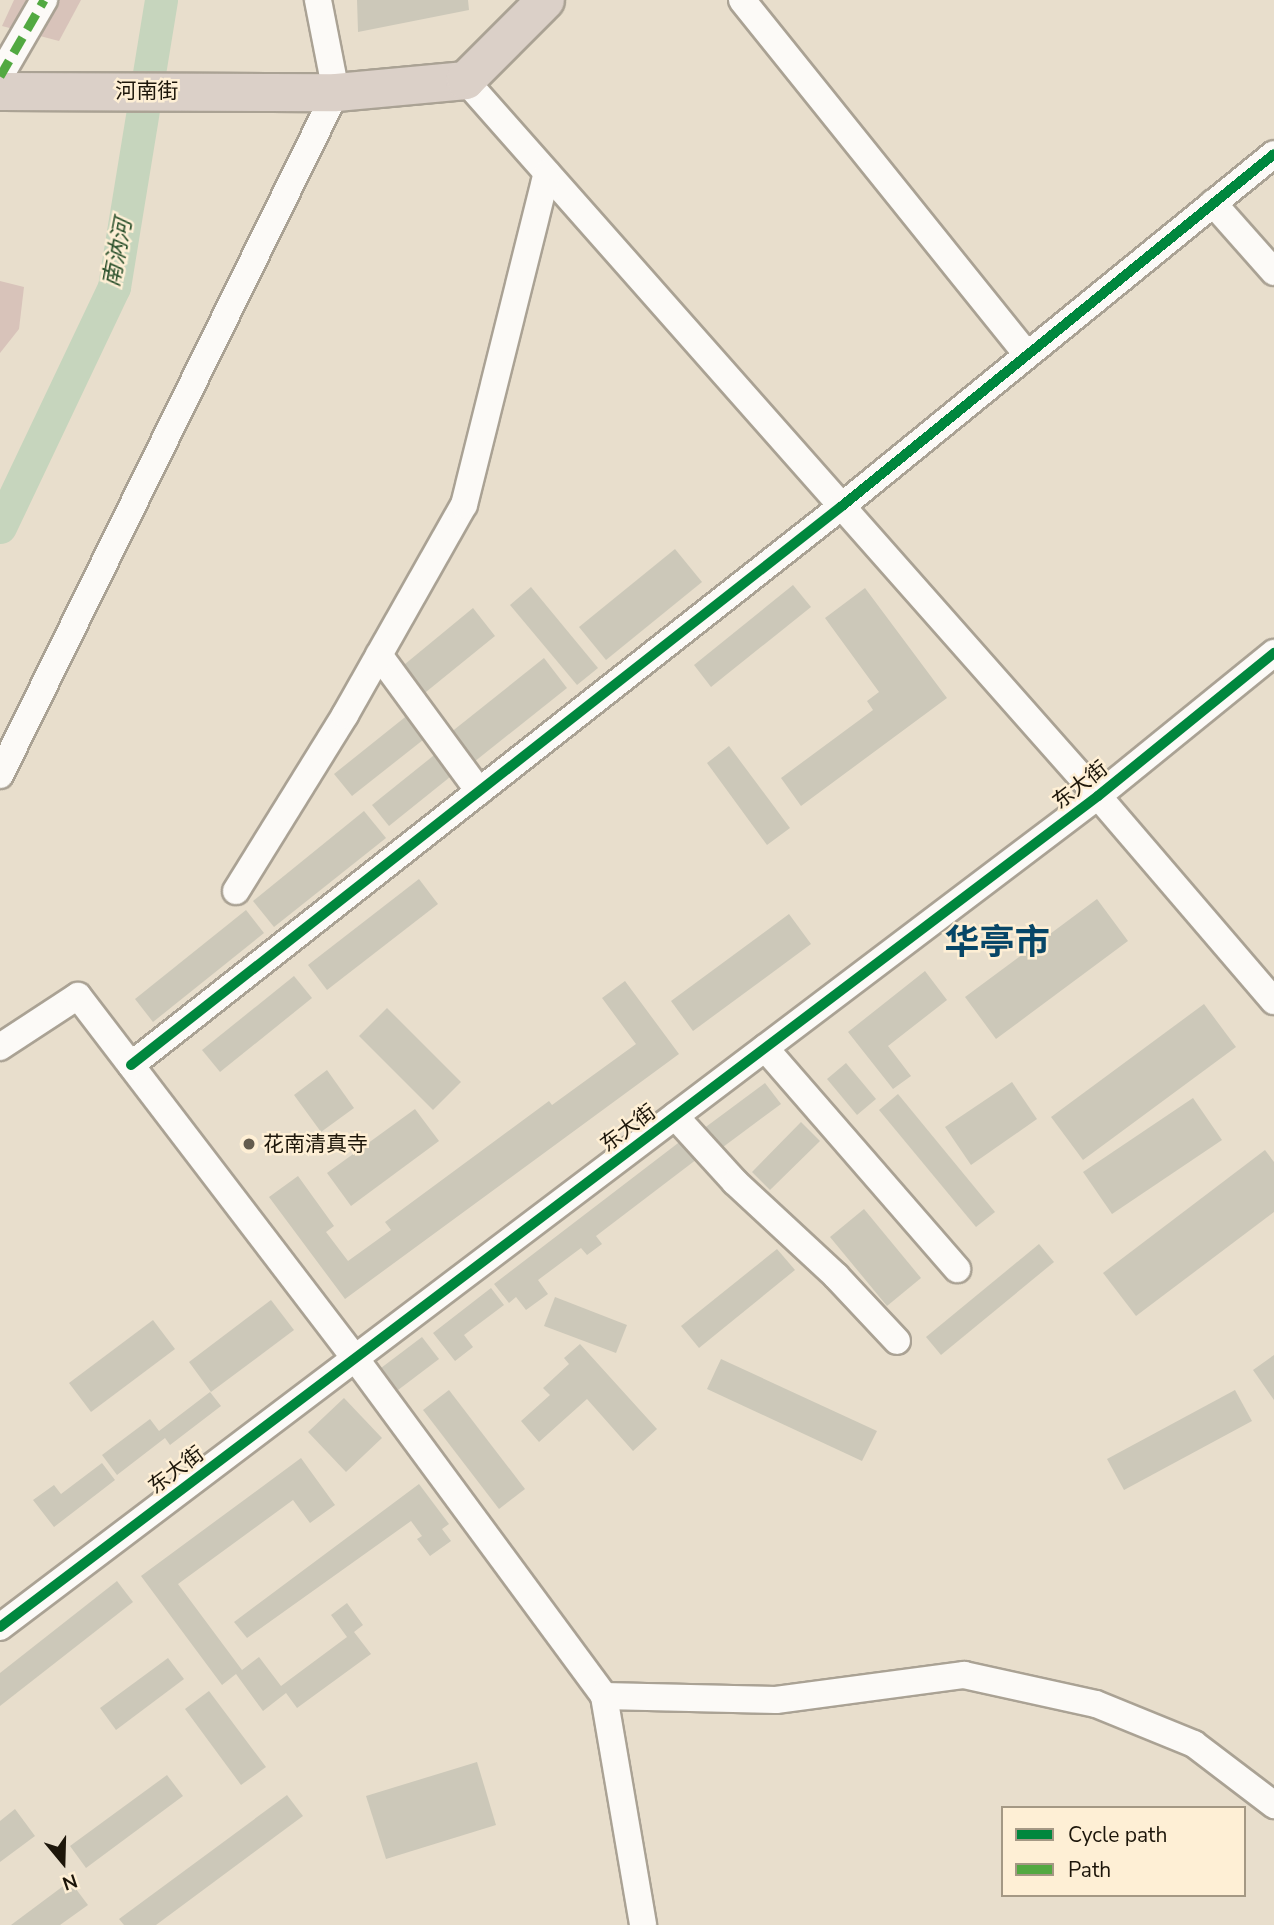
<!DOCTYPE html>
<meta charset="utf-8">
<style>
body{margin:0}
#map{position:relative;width:1274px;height:1925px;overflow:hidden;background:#e8decc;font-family:"Nunito Sans","Noto Sans SC",sans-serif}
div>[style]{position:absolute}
.green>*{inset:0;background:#d8c3ba}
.river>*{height:33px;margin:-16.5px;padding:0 16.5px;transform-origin:16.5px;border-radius:16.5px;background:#c6d5bd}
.building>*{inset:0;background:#ccc8b9}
.roads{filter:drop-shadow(2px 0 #aaa294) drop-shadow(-2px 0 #aaa294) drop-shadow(0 2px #aaa294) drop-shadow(0 -2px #aaa294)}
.minor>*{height:26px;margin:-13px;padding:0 13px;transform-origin:13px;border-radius:13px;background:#fcfaf7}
.highway>*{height:37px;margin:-18.5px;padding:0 18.5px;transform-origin:18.5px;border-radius:18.5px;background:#dbd0c8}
.quiet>*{height:9px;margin-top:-4.5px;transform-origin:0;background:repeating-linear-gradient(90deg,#52a941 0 18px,transparent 0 27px)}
.cycleway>*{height:10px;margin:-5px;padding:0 5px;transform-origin:5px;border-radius:5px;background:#00873e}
.dots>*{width:19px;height:19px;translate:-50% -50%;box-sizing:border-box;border:4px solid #feefd5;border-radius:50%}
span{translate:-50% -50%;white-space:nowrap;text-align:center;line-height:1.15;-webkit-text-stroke:5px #feefd5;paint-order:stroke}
.street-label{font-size:21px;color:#1d160a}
.poi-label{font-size:21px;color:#1d160a}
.left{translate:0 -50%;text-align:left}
.water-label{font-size:23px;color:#294f2a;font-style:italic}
.town-label{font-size:35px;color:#074667;font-weight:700}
.legend{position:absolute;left:1001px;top:1806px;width:245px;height:91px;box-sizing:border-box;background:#feefd5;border:2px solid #a49884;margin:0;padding:9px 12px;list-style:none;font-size:21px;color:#1d160a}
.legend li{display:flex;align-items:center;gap:14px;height:35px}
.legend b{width:35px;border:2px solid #a49884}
.north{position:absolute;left:28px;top:1827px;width:70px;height:70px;-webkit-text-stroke:5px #feefd5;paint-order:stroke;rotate:161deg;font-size:19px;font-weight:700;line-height:28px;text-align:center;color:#1d160a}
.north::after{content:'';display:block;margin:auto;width:24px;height:32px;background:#1d160a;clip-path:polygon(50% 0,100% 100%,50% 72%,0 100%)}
</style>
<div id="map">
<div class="green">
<div style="clip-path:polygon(14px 0,81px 0,59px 41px,2px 26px)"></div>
<div style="clip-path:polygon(0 281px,24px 287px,19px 329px,0 353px)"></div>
</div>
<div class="river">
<div style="left:0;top:527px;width:266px;rotate:-64.6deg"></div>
<div style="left:114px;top:287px;width:291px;rotate:-80.7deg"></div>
</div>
<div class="building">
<div style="clip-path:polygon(357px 0,468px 0,469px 10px,358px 32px)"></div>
<div style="clip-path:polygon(675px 549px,702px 582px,606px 660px,579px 627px)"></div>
<div style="clip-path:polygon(793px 585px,811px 607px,711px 687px,694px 665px)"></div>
<div style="clip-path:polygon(531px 587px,598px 668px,577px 685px,510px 605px)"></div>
<div style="clip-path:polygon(865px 588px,947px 698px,801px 806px,781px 778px,873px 710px,867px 701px,879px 692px,825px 618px)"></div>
<div style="clip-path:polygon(473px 608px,495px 636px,421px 696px,399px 669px)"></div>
<div style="clip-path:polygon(544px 658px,567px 688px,469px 766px,445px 737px)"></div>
<div style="clip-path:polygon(409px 714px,428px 736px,352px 796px,334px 774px)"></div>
<div style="clip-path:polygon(729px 746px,790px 828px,767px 845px,707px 763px)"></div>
<div style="clip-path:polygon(438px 752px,455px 773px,389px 826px,372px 805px)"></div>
<div style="clip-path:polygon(364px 811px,386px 838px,274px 927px,253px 901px)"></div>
<div style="clip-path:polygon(419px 879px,438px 904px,327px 990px,308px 965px)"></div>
<div style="clip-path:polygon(1097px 899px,1128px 941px,996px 1039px,965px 997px)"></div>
<div style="clip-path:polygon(246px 910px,264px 933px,153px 1022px,135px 999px)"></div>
<div style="clip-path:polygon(789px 914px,811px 944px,693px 1031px,671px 1001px)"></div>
<div style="clip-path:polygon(925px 971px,947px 1000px,888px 1046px,911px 1076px,893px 1089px,848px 1032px)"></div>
<div style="clip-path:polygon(294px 976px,312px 998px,220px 1072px,202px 1050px)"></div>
<div style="clip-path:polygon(625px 981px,679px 1054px,345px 1299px,269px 1197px,298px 1176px,334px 1226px,326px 1232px,348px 1261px,391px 1230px,385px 1222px,549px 1101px,552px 1105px,636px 1044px,602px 998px)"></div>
<div style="clip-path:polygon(1204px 1004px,1236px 1047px,1083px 1160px,1051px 1117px)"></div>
<div style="clip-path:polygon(387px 1008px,461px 1082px,433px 1110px,359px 1036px)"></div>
<div style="clip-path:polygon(846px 1063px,876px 1099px,857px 1115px,827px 1079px)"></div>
<div style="clip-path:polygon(327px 1070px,354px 1108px,321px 1132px,294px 1095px)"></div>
<div style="clip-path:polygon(1012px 1082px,1037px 1119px,971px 1165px,945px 1127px)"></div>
<div style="clip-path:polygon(765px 1083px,781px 1104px,715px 1153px,699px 1132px)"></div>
<div style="clip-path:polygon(898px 1094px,995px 1212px,976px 1227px,879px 1110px)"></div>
<div style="clip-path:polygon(1193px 1098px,1222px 1140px,1112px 1214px,1083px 1172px)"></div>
<div style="clip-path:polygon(415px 1109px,439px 1141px,351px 1206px,327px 1173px)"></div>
<div style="clip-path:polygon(801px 1122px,820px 1141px,770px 1190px,752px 1172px)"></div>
<div style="clip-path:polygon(686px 1137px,701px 1156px,596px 1236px,602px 1244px,587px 1255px,581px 1248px,538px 1280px,548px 1294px,526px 1310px,516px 1297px,509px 1303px,494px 1284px)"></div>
<div style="clip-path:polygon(1265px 1150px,1274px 1162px,1274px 1212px,1136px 1316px,1103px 1273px)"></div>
<div style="clip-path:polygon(864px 1209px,921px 1278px,887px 1306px,830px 1237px)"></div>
<div style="clip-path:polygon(1039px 1244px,1054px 1262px,941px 1355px,926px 1337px)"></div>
<div style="clip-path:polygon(777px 1249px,795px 1270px,699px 1348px,681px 1326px)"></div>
<div style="clip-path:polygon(491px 1288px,504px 1305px,464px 1335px,473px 1347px,455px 1361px,433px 1333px)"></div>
<div style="clip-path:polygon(555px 1297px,627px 1325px,616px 1353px,544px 1326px)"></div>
<div style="clip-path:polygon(271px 1300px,294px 1330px,211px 1392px,189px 1362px)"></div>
<div style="clip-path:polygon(153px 1320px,175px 1349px,91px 1412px,69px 1383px)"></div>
<div style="clip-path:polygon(422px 1337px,439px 1359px,398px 1390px,381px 1368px)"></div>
<div style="clip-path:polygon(580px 1344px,657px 1429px,633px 1451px,587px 1399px,539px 1442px,521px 1421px,550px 1395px,543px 1388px,569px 1364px,564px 1358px)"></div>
<div style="clip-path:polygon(1274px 1355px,1274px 1400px,1253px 1370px)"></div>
<div style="clip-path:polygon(721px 1359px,877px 1431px,862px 1461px,707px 1389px)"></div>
<div style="clip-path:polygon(449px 1390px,525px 1489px,499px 1509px,423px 1410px)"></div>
<div style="clip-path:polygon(1235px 1390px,1252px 1421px,1124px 1490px,1107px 1459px)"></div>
<div style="clip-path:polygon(210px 1392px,221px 1406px,170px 1445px,165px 1438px,117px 1475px,102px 1455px,150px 1419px,159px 1431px)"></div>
<div style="clip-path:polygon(344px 1398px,382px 1438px,346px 1472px,308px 1432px)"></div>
<div style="clip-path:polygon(301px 1458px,335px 1505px,310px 1523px,293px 1500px,178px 1584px,242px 1670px,259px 1657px,281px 1686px,347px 1637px,331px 1615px,347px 1603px,363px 1625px,354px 1632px,371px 1654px,297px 1708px,286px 1693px,263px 1711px,236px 1674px,222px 1685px,141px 1576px)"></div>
<div style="clip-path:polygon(102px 1463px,115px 1480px,54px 1527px,33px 1500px,54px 1485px,61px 1494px)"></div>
<div style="clip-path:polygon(419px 1484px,449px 1524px,442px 1529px,451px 1541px,430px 1556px,417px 1539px,422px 1536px,411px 1521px,247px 1638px,234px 1622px)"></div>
<div style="clip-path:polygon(117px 1581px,133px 1602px,0 1706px,0 1673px)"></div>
<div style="clip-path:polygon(168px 1658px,184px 1679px,116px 1730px,100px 1708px)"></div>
<div style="clip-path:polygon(209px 1691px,266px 1767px,241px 1785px,185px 1709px)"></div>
<div style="clip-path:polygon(477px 1762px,496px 1825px,386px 1859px,366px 1796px)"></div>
<div style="clip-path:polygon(167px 1775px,183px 1796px,86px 1868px,70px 1846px)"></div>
<div style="clip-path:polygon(287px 1795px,303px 1816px,156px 1925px,124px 1925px,119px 1919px)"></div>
<div style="clip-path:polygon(15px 1809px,35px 1836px,0 1862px,0 1821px)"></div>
<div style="clip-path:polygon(70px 1881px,88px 1905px,60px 1925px,11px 1925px)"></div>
</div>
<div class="roads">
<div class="minor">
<div style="left:742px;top:0;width:455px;rotate:51.2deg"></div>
<div style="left:0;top:76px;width:88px;rotate:-59.9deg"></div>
<div style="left:465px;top:80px;width:956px;rotate:48.52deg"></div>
<div style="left:1098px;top:796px;width:270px;rotate:49.4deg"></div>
<div style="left:1213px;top:203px;width:92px;rotate:48.5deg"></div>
<div style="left:379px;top:655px;width:169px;rotate:53.7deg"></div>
<div style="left:0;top:775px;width:761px;rotate:-63.81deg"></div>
<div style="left:336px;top:92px;width:94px;rotate:-101.1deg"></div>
<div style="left:236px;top:891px;width:207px;rotate:-58.2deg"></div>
<div style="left:345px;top:715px;width:241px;rotate:-60.5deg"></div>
<div style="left:464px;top:505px;width:342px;rotate:-76deg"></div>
<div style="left:0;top:1047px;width:93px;rotate:-33.2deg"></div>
<div style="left:78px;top:996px;width:456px;rotate:52.6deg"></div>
<div style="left:355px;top:1358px;width:420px;rotate:53.6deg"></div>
<div style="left:604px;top:1696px;width:232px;rotate:80.3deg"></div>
<div style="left:765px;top:1048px;width:293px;rotate:49deg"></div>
<div style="left:131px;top:1065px;width:904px;rotate:-38.18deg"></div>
<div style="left:842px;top:506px;width:557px;rotate:-39.17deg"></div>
<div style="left:675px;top:1116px;width:89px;rotate:47.7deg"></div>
<div style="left:735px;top:1182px;width:138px;rotate:42.9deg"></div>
<div style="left:836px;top:1276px;width:89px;rotate:46.8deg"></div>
<div style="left:0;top:1627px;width:1377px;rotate:-37.12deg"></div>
<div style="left:1098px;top:796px;width:227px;rotate:-39.1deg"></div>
<div style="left:604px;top:1696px;width:172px;rotate:1.3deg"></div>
<div style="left:776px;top:1700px;width:190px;rotate:-7.6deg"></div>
<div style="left:964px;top:1675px;width:135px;rotate:12.4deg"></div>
<div style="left:1096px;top:1704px;width:106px;rotate:22.2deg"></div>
<div style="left:1194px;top:1744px;width:101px;rotate:37.3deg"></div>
</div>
<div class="highway">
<div style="left:0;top:91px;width:336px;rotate:0.2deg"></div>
<div style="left:336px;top:92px;width:130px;rotate:-5.3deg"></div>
<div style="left:465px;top:80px;width:113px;rotate:-45deg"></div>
</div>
</div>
<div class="quiet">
<div style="left:0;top:76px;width:88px;rotate:-59.9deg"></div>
</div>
<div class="cycleway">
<div style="left:131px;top:1065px;width:904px;rotate:-38.18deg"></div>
<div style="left:842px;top:506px;width:557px;rotate:-39.17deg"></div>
<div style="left:0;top:1627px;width:1377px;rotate:-37.12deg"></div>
<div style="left:1098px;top:796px;width:227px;rotate:-39.1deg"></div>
</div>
<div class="dots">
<div style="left:249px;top:1144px;background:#645c4e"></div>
</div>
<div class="street-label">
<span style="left:147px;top:91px">河南街</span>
<span style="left:1080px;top:785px;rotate:-38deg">东大街</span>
<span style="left:628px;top:1128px;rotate:-37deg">东大街</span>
<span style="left:176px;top:1470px;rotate:-37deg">东大街</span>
</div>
<div class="poi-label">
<span class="left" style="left:263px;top:1144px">花南清真寺</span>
</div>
<div class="water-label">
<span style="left:118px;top:253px;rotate:-79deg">南汭河</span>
</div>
<div class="town-label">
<span style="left:997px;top:943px">华亭市</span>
</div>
<ul class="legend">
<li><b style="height:9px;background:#00873e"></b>Cycle path</li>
<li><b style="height:9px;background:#52a941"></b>Path</li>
</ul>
<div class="north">N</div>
</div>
